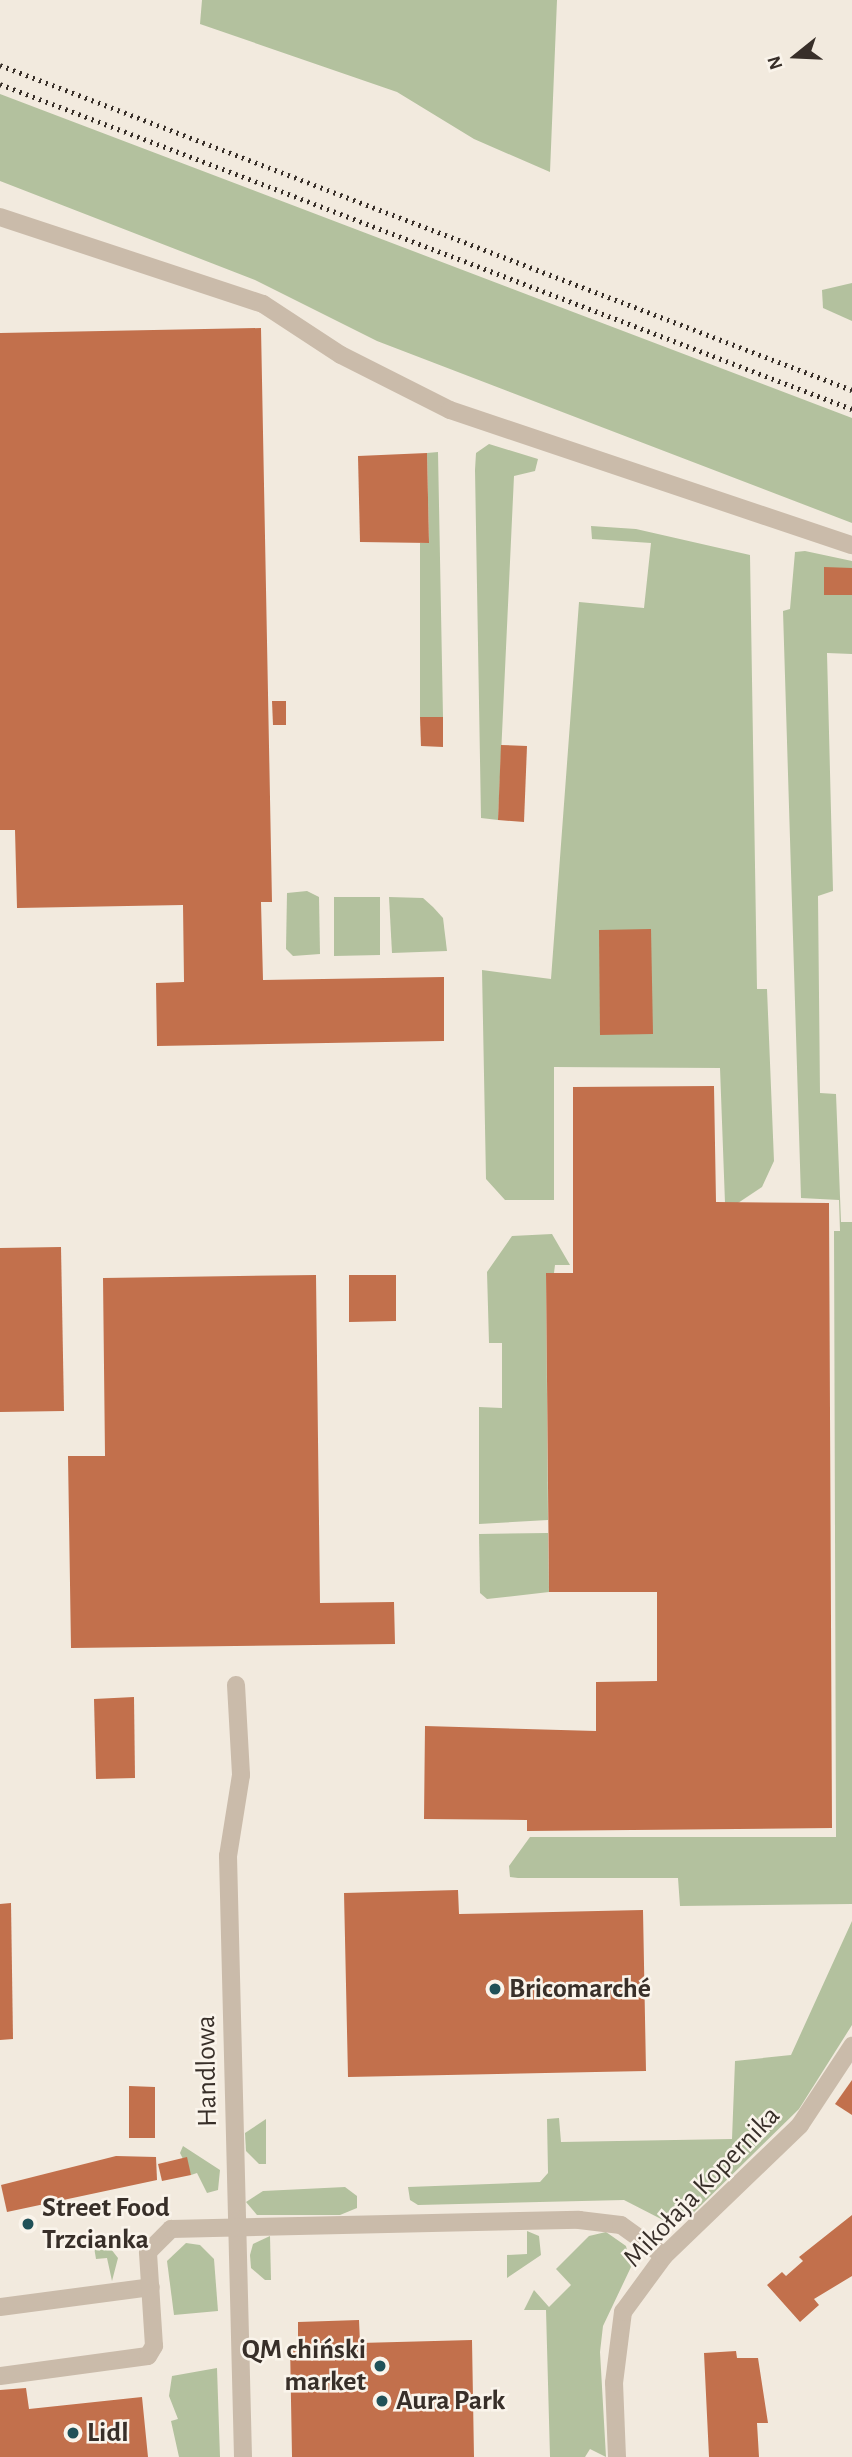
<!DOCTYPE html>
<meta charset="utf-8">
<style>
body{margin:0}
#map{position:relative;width:852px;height:2457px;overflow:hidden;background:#f2eade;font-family:"Alegreya Sans",sans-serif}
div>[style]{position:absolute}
.green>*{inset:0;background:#b3c19e}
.building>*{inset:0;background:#c2704c}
.minor>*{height:18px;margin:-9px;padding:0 9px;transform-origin:9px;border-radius:9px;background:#cabbaa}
.rail>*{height:5px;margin-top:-2.5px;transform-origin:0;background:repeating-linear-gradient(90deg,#382f29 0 2px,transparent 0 7px)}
.dots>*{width:19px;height:19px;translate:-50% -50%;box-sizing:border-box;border:4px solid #faf4eb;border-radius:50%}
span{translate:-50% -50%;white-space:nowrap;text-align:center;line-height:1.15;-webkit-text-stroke:5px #faf4eb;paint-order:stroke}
.poi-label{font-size:28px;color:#382f29;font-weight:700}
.left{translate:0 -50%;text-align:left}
.right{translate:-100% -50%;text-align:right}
.street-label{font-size:28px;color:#382f29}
.north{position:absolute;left:761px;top:21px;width:70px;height:70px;-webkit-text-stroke:5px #faf4eb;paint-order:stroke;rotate:252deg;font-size:19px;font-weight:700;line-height:28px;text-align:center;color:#382f29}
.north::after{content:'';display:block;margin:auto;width:24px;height:32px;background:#382f29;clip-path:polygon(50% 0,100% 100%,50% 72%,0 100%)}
</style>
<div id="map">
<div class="green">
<div style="clip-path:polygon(202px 0,557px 0,550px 172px,474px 139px,397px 92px,200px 24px)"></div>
<div style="clip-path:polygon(0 94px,852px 418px,852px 523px,377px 341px,255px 280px,0 181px)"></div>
<div style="clip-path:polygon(852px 283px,852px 321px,823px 308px,822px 290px)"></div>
<div style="clip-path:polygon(489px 444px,538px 459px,535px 471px,514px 476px,498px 820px,481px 818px,475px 470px,476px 453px)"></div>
<div style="clip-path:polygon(438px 452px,443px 717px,420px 717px,420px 543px,429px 543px,427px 453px)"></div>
<div style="clip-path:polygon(591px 526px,636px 529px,750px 555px,757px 989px,767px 989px,774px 1161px,762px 1187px,738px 1203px,725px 1203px,720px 1068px,554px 1067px,554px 1200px,505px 1200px,486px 1179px,482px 970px,551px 979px,579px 602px,644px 608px,651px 543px,592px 539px)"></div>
<div style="clip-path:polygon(805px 551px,852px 561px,852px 654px,827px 653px,833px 891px,818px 896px,820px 1093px,836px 1094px,841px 1222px,852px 1222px,852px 1904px,680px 1906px,678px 1878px,518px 1878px,510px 1877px,509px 1866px,530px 1837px,836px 1837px,834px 1231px,840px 1231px,839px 1200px,801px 1198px,783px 611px,790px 609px,795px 552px)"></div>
<div style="clip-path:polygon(307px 891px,319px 897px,320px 954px,293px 956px,286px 949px,287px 893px)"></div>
<div style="clip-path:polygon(334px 897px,380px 897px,380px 955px,334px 956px)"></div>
<div style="clip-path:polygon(389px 897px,423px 898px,433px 907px,443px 918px,447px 951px,392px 953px)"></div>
<div style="clip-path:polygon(552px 1234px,570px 1265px,555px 1265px,554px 1273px,546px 1273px,548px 1520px,479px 1524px,479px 1407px,502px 1408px,502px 1343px,489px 1343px,487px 1272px,512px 1236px)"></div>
<div style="clip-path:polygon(548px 1533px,549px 1592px,487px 1599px,480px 1593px,479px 1534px)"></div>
<div style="clip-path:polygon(852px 1921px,852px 2025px,799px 2109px,689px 2217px,686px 2211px,663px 2220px,624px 2200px,418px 2205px,410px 2200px,408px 2187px,540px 2182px,548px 2173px,547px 2119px,559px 2118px,561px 2142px,732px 2139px,735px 2061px,791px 2055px)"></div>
<div style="clip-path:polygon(266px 2119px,266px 2164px,259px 2164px,246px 2151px,245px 2133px)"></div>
<div style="clip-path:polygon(183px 2146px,220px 2170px,218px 2190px,207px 2193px,197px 2173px,191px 2175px,180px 2153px)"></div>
<div style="clip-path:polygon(345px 2187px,357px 2196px,357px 2208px,340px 2215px,257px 2215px,246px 2202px,263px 2191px)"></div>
<div style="clip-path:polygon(527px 2231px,539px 2236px,541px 2255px,507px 2278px,507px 2255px,527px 2254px)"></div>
<div style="clip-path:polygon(606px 2232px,626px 2246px,631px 2267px,603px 2326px,600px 2352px,606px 2457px,590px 2449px,585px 2457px,550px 2457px,546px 2310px,524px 2310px,534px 2290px,549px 2307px,571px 2285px,556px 2269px,589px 2236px)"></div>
<div style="clip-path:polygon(270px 2236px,271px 2280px,265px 2280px,251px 2268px,250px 2255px,253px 2244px)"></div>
<div style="clip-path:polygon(93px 2241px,107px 2244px,118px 2258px,112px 2281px,107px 2258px,96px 2259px)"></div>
<div style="clip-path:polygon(186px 2243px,200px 2245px,214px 2259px,218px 2311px,174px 2315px,167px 2261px)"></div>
<div style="clip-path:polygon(217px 2368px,220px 2457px,179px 2457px,171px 2421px,178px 2419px,169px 2396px,172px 2376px)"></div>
</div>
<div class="building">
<div style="clip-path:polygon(261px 328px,272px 902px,261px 902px,263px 980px,444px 977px,444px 1041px,157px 1046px,156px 983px,184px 982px,183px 905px,17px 908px,15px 830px,0 830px,0 333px)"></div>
<div style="clip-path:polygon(427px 453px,429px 543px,360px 542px,358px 456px)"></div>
<div style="clip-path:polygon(824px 567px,852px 568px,852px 595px,824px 595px)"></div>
<div style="clip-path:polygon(272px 701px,286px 701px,286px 725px,273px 725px)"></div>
<div style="clip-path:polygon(420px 717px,443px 717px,443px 747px,421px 746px)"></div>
<div style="clip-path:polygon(501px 745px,527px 746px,524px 822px,498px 820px)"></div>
<div style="clip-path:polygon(651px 929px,653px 1034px,600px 1035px,599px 930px)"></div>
<div style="clip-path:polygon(714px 1086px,716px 1202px,829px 1203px,832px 1828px,527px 1831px,527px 1820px,424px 1819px,425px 1726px,596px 1731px,596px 1682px,657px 1681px,657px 1592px,549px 1592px,546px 1273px,573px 1273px,573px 1087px)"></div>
<div style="clip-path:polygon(61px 1247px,64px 1411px,0 1412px,0 1248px)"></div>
<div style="clip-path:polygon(316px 1275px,320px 1603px,394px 1602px,395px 1644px,71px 1648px,68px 1456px,105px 1456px,103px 1278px)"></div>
<div style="clip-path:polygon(349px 1275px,396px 1275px,396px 1321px,349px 1322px)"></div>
<div style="clip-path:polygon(134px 1697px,135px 1778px,96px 1779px,94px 1699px)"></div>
<div style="clip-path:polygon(458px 1890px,459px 1914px,643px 1910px,646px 2071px,348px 2077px,344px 1893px)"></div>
<div style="clip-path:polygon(11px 1903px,13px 2039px,0 2040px,0 1904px)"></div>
<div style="clip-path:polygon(852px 2080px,852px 2115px,835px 2104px)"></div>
<div style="clip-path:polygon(129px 2086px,155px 2087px,155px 2138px,129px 2138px)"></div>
<div style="clip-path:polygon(116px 2156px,156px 2157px,157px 2180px,7px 2212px,1px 2185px)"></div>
<div style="clip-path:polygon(187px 2157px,191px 2175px,162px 2181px,158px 2164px)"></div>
<div style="clip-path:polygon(852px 2215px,852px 2276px,814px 2299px,819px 2305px,800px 2322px,767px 2285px,782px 2272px,786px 2276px,803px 2261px,799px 2257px)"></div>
<div style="clip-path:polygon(359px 2320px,360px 2343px,472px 2340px,474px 2457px,292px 2457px,290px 2344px,298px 2344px,298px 2322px)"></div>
<div style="clip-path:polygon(736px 2351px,737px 2358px,758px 2358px,768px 2423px,757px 2423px,759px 2457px,709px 2457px,704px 2353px)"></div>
<div style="clip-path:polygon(26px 2388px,29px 2409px,142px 2397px,148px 2457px,0 2457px,0 2390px)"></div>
</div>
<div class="minor">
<div style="left:0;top:217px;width:277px;rotate:18.3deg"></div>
<div style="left:263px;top:304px;width:93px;rotate:33.2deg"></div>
<div style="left:341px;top:355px;width:122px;rotate:26.8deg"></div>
<div style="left:450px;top:410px;width:424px;rotate:18.6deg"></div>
<div style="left:236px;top:1685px;width:90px;rotate:86.8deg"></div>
<div style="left:241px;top:1775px;width:82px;rotate:99.1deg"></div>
<div style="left:228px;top:1856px;width:601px;rotate:88.57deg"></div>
<div style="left:0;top:2307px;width:152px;rotate:-7.5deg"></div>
<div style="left:0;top:2376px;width:149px;rotate:-7.7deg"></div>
<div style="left:148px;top:2356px;width:12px;rotate:-59deg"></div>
<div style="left:154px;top:2346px;width:94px;rotate:-93.7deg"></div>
<div style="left:148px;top:2252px;width:33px;rotate:-45deg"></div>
<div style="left:171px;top:2229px;width:408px;rotate:-1.3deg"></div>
<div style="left:579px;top:2220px;width:42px;rotate:6.8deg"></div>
<div style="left:621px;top:2225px;width:53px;rotate:35.8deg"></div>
<div style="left:617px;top:2457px;width:74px;rotate:-92.3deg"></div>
<div style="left:614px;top:2383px;width:72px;rotate:-82.8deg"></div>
<div style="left:623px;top:2312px;width:69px;rotate:-53.8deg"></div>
<div style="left:664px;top:2256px;width:189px;rotate:-43.9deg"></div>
<div style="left:800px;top:2125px;width:95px;rotate:-56.6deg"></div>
</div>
<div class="rail">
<div style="left:0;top:65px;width:912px;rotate:20.88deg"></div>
<div style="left:0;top:84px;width:912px;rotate:20.88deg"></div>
</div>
<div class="dots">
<div style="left:495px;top:1989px;background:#205158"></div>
<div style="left:28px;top:2224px;background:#205158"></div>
<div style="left:380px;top:2366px;background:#205158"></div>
<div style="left:382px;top:2401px;background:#205158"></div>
<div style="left:73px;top:2433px;background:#205158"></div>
</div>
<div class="poi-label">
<span class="left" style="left:509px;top:1989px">Bricomarché</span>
<span class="left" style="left:42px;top:2224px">Street Food<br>Trzcianka</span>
<span class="right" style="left:366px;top:2366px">QM chiński<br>market</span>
<span class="left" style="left:396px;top:2401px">Aura Park</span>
<span class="left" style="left:87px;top:2433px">Lidl</span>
</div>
<div class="street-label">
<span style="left:207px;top:2071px;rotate:-91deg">Handlowa</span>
<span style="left:702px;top:2187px;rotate:-46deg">Mikołaja Kopernika</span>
</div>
<div class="north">N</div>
</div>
